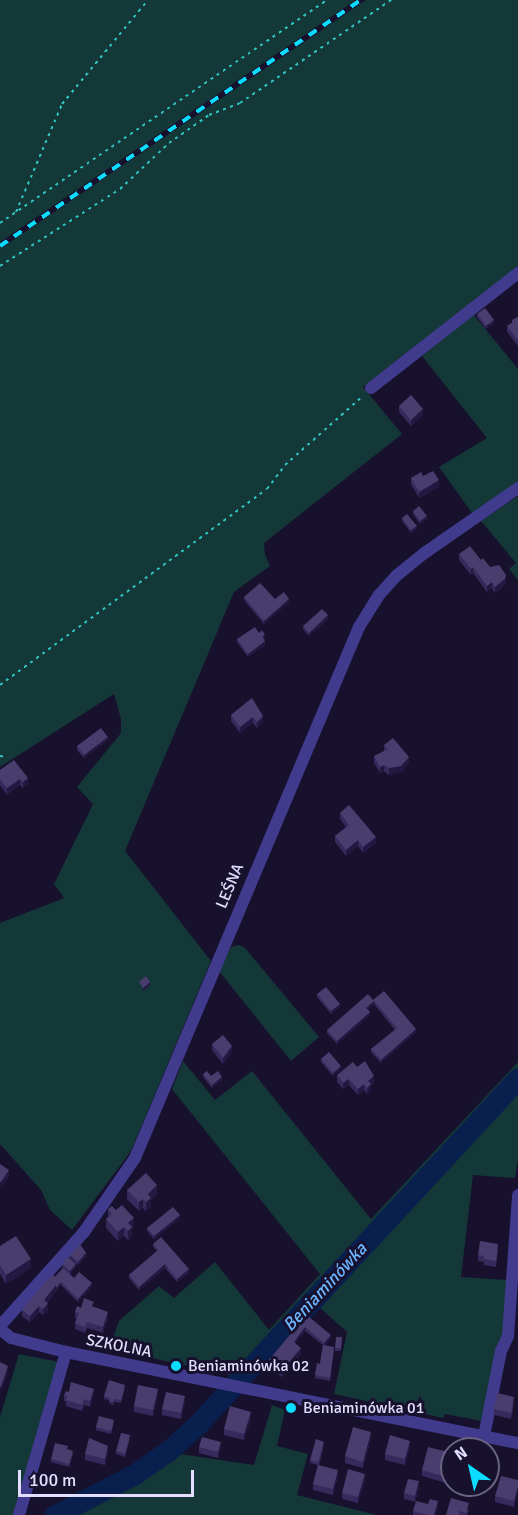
<!DOCTYPE html>
<meta charset="utf-8">
<style>
body{margin:0}
#map{position:relative;width:518px;height:1515px;overflow:hidden;background:#17112e;font-family:Signika,sans-serif}
div>[style]{position:absolute}
.green>*{inset:0;background:#143838}
.river>*{height:21px;margin:-10.5px;padding:0 10.5px;transform-origin:10.5px;border-radius:10.5px;background:#09204e}
.path>*{height:2px;margin-top:-1px;transform-origin:0;background:repeating-linear-gradient(90deg,#2dc4c1 0 3px,transparent 0 7.5px)}
.minor>*{height:12px;margin:-6px;padding:0 6px;transform-origin:6px;border-radius:6px;background:#413b8e}
.rail>*{height:4px;margin-top:-2px;transform-origin:0;background:repeating-linear-gradient(90deg,#0addff 0 9px,transparent 0 17px)}
.wall>*{inset:0;background:#362a5c}
.shaded-wall>*{inset:0;background:#221842}
.building>*{inset:0;background:#493d6e}
.dots>*{width:16px;height:16px;translate:-50% -50%;box-sizing:border-box;border:3px solid #17112e;border-radius:50%}
span{translate:-50% -50%;white-space:nowrap;text-align:center;line-height:1.15;-webkit-text-stroke:6px #17112e;paint-order:stroke}
.street-label{font-size:16px;color:#e3deff}
.poi-label{font-size:16px;color:#e3deff}
.left{translate:0 -50%;text-align:left}
.water-label{font-size:18px;color:#6cb5ff;font-style:italic}
.north{position:absolute;left:440px;top:1437px;width:60px;height:60px;box-sizing:border-box;background:#17112e;border:2px solid #696382;border-radius:50%;rotate:326deg;font-size:16px;font-weight:700;line-height:24px;text-align:center;color:#e3deff}
.north::after{content:'';display:block;margin:auto;width:21px;height:27px;background:#0addff;clip-path:polygon(50% 0,100% 100%,50% 72%,0 100%)}
.scale{position:absolute;left:18px;top:1470px;width:176px;height:27px;box-sizing:border-box;border:3px solid #e3deff;border-top:0;padding-left:8px;font-size:18px;line-height:21px;white-space:nowrap;color:#e3deff;-webkit-text-stroke:4px #17112e;paint-order:stroke}
</style>
<div id="map">
<div class="green">
<div style="clip-path:polygon(0 0,356px 0,0 242px)"></div>
<div style="clip-path:polygon(366px 0,518px 0,518px 266px,363px 387px,402px 434px,264px 543px,265px 555px,270px 566px,234px 592px,125px 851px,211px 961px,131px 1151px,72px 1230px,50px 1210px,41px 1190px,0 1144px,0 923px,64px 898px,54px 884px,93px 804px,77px 787px,121px 733px,121px 719px,114px 694px,0 767px,0 249px)"></div>
<div style="clip-path:polygon(473px 314px,518px 369px,518px 482px,472px 513px,439px 467px,487px 438px,422px 356px)"></div>
<div style="clip-path:polygon(518px 496px,518px 580px,509px 569px,516px 563px,481px 521px)"></div>
<div style="clip-path:polygon(239px 945px,245px 948px,319px 1037px,291px 1061px,219px 971px,231px 947px)"></div>
<div style="clip-path:polygon(183px 1061px,215px 1100px,252px 1071px,371px 1219px,518px 1062px,518px 1159px,515px 1178px,473px 1175px,461px 1277px,507px 1280px,503px 1338px,496px 1347px,482px 1421px,445px 1414px,443px 1418px,334px 1394px,347px 1332px,318px 1306px,250px 1379px,109px 1349px,119px 1321px,159px 1286px,174px 1298px,215px 1262px,269px 1330px,320px 1274px,172px 1089px)"></div>
<div style="clip-path:polygon(19px 1354px,59px 1362px,16px 1515px,0 1515px,0 1417px)"></div>
<div style="clip-path:polygon(272px 1405px,285px 1410px,277px 1446px,308px 1454px,297px 1495px,377px 1515px,74px 1515px,180px 1454px,254px 1465px)"></div>
</div>
<div class="river">
<div style="left:55px;top:1515px;width:90px;rotate:-27.1deg"></div>
<div style="left:135px;top:1474px;width:39px;rotate:-35deg"></div>
<div style="left:167px;top:1452px;width:40px;rotate:-42deg"></div>
<div style="left:197px;top:1425px;width:473px;rotate:-47.2deg"></div>
</div>
<div class="path">
<div style="left:16px;top:212px;width:117px;rotate:-66.9deg"></div>
<div style="left:62px;top:104px;width:135px;rotate:-50.4deg"></div>
<div style="left:0;top:223px;width:396px;rotate:-34.3deg"></div>
<div style="left:0;top:266px;width:143px;rotate:-32.7deg"></div>
<div style="left:120px;top:189px;width:67px;rotate:-43.2deg"></div>
<div style="left:169px;top:143px;width:49px;rotate:-35deg"></div>
<div style="left:209px;top:115px;width:33px;rotate:-21deg"></div>
<div style="left:240px;top:103px;width:183px;rotate:-34.3deg"></div>
<div style="left:0;top:685px;width:331px;rotate:-36.3deg"></div>
<div style="left:267px;top:489px;width:30px;rotate:-53deg"></div>
<div style="left:285px;top:465px;width:104px;rotate:-41.5deg"></div>
<div style="left:0;top:756px;width:6px;rotate:9deg"></div>
</div>
<div class="minor">
<div style="left:371px;top:388px;width:187px;rotate:-38deg"></div>
<div style="left:0;top:1326px;width:126px;rotate:-48.2deg"></div>
<div style="left:84px;top:1232px;width:90px;rotate:-55.4deg"></div>
<div style="left:135px;top:1158px;width:576px;rotate:-67.13deg"></div>
<div style="left:359px;top:627px;width:38px;rotate:-58deg"></div>
<div style="left:379px;top:595px;width:25px;rotate:-48deg"></div>
<div style="left:396px;top:576px;width:38px;rotate:-39deg"></div>
<div style="left:426px;top:552px;width:112px;rotate:-34.8deg"></div>
<div style="left:0;top:1329px;width:14px;rotate:39deg"></div>
<div style="left:11px;top:1338px;width:57px;rotate:14.3deg"></div>
<div style="left:66px;top:1352px;width:461px;rotate:11.4deg"></div>
<div style="left:484px;top:1436px;width:87px;rotate:-78.7deg"></div>
<div style="left:501px;top:1351px;width:17px;rotate:-65deg"></div>
<div style="left:508px;top:1336px;width:141px;rotate:-85.9deg"></div>
<div style="left:19px;top:1515px;width:170px;rotate:-73.9deg"></div>
</div>
<div class="rail">
<div style="left:0;top:246px;width:437px;rotate:-34.3deg"></div>
</div>
<div class="wall">
<div style="clip-path:polygon(477px 314px,494px 323px,486px 329px,477px 317px)"></div>
<div style="clip-path:polygon(518px 317px,518px 346px,507px 332px,507px 326px,512px 323px,512px 320px)"></div>
<div style="clip-path:polygon(399px 406px,423px 415px,411px 426px,399px 412px)"></div>
<div style="clip-path:polygon(423px 476px,439px 487px,419px 498px,411px 484px,411px 478px)"></div>
<div style="clip-path:polygon(413px 511px,427px 519px,420px 524px,413px 514px)"></div>
<div style="clip-path:polygon(402px 518px,417px 529px,411px 533px,402px 521px)"></div>
<div style="clip-path:polygon(459px 554px,481px 560px,506px 581px,505px 585px,495px 593px,492px 588px,487px 592px,473px 573px,471px 575px,459px 560px)"></div>
<div style="clip-path:polygon(244px 597px,275px 599px,289px 602px,264px 624px,244px 600px)"></div>
<div style="clip-path:polygon(328px 619px,309px 636px,303px 629px,303px 626px)"></div>
<div style="clip-path:polygon(259px 633px,265px 638px,264px 639px,265px 645px,248px 657px,237px 642px,237px 639px)"></div>
<div style="clip-path:polygon(252px 698px,263px 722px,257px 728px,253px 723px,240px 733px,231px 721px,231px 715px)"></div>
<div style="clip-path:polygon(108px 740px,84px 758px,77px 750px,77px 746px)"></div>
<div style="clip-path:polygon(384px 745px,409px 763px,401px 772px,389px 775px,384px 771px,380px 773px,374px 763px,374px 756px,384px 751px)"></div>
<div style="clip-path:polygon(0 770px,28px 778px,28px 784px,23px 788px,20px 785px,7px 795px,0 785px)"></div>
<div style="clip-path:polygon(340px 813px,376px 843px,363px 853px,358px 846px,346px 856px,335px 842px,335px 836px,346px 827px,340px 819px)"></div>
<div style="clip-path:polygon(317px 994px,340px 1007px,331px 1014px,317px 997px)"></div>
<div style="clip-path:polygon(373px 1000px,416px 1032px,381px 1063px,371px 1052px,371px 1049px,395px 1030px,374px 1004px,368px 1009px,370px 1015px,337px 1044px,327px 1033px,327px 1030px)"></div>
<div style="clip-path:polygon(212px 1044px,232px 1052px,223px 1064px,212px 1050px)"></div>
<div style="clip-path:polygon(321px 1059px,341px 1069px,333px 1076px,321px 1062px)"></div>
<div style="clip-path:polygon(357px 1067px,374px 1082px,371px 1085px,371px 1090px,367px 1094px,364px 1090px,358px 1095px,349px 1085px,343px 1089px,337px 1082px,337px 1075px)"></div>
<div style="clip-path:polygon(203px 1074px,222px 1080px,212px 1088px,203px 1077px)"></div>
<div style="clip-path:polygon(127px 1190px,157px 1194px,151px 1200px,151px 1206px,146px 1211px,143px 1208px,139px 1211px,127px 1199px)"></div>
<div style="clip-path:polygon(108px 1209px,134px 1227px,132px 1229px,132px 1236px,128px 1240px,124px 1236px,118px 1241px,106px 1228px,106px 1219px,108px 1217px)"></div>
<div style="clip-path:polygon(180px 1218px,154px 1239px,147px 1231px,147px 1228px)"></div>
<div style="clip-path:polygon(153px 1244px,189px 1273px,177px 1282px,165px 1268px,139px 1290px,129px 1278px,129px 1275px,157px 1251px,153px 1247px)"></div>
<div style="clip-path:polygon(0 1246px,31px 1268px,6px 1284px,0 1274px)"></div>
<div style="clip-path:polygon(498px 1250px,496px 1267px,484px 1265px,484px 1262px,478px 1261px,478px 1255px)"></div>
<div style="clip-path:polygon(70px 1255px,86px 1256px,78px 1265px,70px 1258px)"></div>
<div style="clip-path:polygon(62px 1264px,76px 1267px,70px 1274px,74px 1278px,92px 1286px,78px 1302px,61px 1285px,47px 1303px,48px 1310px,43px 1315px,39px 1312px,30px 1322px,22px 1316px,22px 1310px,63px 1268px,62px 1267px)"></div>
<div style="clip-path:polygon(94px 1307px,108px 1319px,103px 1333px,87px 1328px,85px 1333px,75px 1329px,75px 1323px,77px 1319px,75px 1318px,75px 1312px,81px 1308px)"></div>
<div style="clip-path:polygon(308px 1316px,331px 1338px,325px 1345px,334px 1350px,330px 1381px,315px 1378px,315px 1375px,320px 1364px,323px 1345px,305px 1331px,295px 1343px,301px 1354px,282px 1377px,269px 1367px,269px 1360px)"></div>
<div style="clip-path:polygon(342px 1340px,341px 1351px,335px 1351px,335px 1348px)"></div>
<div style="clip-path:polygon(125px 1388px,121px 1403px,114px 1402px,113px 1405px,109px 1403px,109px 1400px,104px 1399px,104px 1396px)"></div>
<div style="clip-path:polygon(64px 1395px,94px 1395px,90px 1407px,84px 1405px,82px 1411px,66px 1406px,66px 1401px,64px 1401px)"></div>
<div style="clip-path:polygon(158px 1395px,153px 1416px,134px 1412px,134px 1406px)"></div>
<div style="clip-path:polygon(185px 1402px,181px 1419px,162px 1415px,162px 1409px)"></div>
<div style="clip-path:polygon(514px 1403px,511px 1419px,494px 1415px,494px 1409px)"></div>
<div style="clip-path:polygon(251px 1418px,244px 1440px,224px 1435px,224px 1429px)"></div>
<div style="clip-path:polygon(114px 1423px,111px 1434px,96px 1430px,96px 1427px)"></div>
<div style="clip-path:polygon(130px 1438px,125px 1457px,116px 1454px,116px 1451px)"></div>
<div style="clip-path:polygon(371px 1438px,363px 1468px,345px 1463px,345px 1456px)"></div>
<div style="clip-path:polygon(324px 1445px,319px 1465px,338px 1476px,333px 1495px,313px 1490px,313px 1484px,318px 1465px,310px 1463px,310px 1460px)"></div>
<div style="clip-path:polygon(199px 1447px,221px 1448px,218px 1458px,199px 1453px)"></div>
<div style="clip-path:polygon(410px 1447px,405px 1465px,385px 1460px,385px 1454px)"></div>
<div style="clip-path:polygon(68px 1449px,73px 1454px,69px 1467px,51px 1462px,51px 1459px)"></div>
<div style="clip-path:polygon(108px 1452px,105px 1465px,85px 1460px,85px 1454px)"></div>
<div style="clip-path:polygon(452px 1453px,446px 1483px,422px 1476px,422px 1470px)"></div>
<div style="clip-path:polygon(365px 1480px,358px 1503px,342px 1499px,342px 1493px)"></div>
<div style="clip-path:polygon(518px 1480px,514px 1507px,495px 1502px,495px 1496px)"></div>
<div style="clip-path:polygon(419px 1487px,415px 1502px,404px 1499px,404px 1493px)"></div>
<div style="clip-path:polygon(438px 1507px,435px 1515px,413px 1515px,413px 1511px)"></div>
<div style="clip-path:polygon(469px 1509px,467px 1515px,446px 1515px)"></div>
</div>
<div class="shaded-wall">
<div style="clip-path:polygon(494px 320px,494px 323px,486px 329px,486px 326px)"></div>
<div style="clip-path:polygon(423px 409px,423px 415px,411px 426px,411px 420px)"></div>
<div style="clip-path:polygon(439px 480px,439px 487px,419px 498px,419px 492px)"></div>
<div style="clip-path:polygon(427px 516px,427px 519px,420px 524px,420px 521px)"></div>
<div style="clip-path:polygon(417px 526px,417px 529px,411px 533px,411px 530px)"></div>
<div style="clip-path:polygon(473px 567px,473px 573px,471px 575px,471px 569px)"></div>
<div style="clip-path:polygon(506px 575px,505px 585px,495px 593px,495px 587px)"></div>
<div style="clip-path:polygon(492px 582px,492px 588px,487px 592px,487px 586px)"></div>
<div style="clip-path:polygon(289px 599px,289px 602px,264px 624px,264px 621px)"></div>
<div style="clip-path:polygon(328px 615px,328px 619px,309px 636px,309px 633px)"></div>
<div style="clip-path:polygon(265px 641px,265px 645px,248px 657px,248px 654px)"></div>
<div style="clip-path:polygon(263px 716px,263px 722px,257px 728px,257px 722px)"></div>
<div style="clip-path:polygon(253px 717px,253px 723px,240px 733px,240px 727px)"></div>
<div style="clip-path:polygon(108px 737px,108px 740px,84px 758px,84px 755px)"></div>
<div style="clip-path:polygon(409px 757px,409px 763px,401px 772px,389px 775px,389px 768px)"></div>
<div style="clip-path:polygon(384px 765px,384px 771px,380px 773px,380px 767px)"></div>
<div style="clip-path:polygon(28px 778px,28px 784px,23px 788px,23px 782px)"></div>
<div style="clip-path:polygon(20px 779px,20px 785px,7px 795px,7px 788px)"></div>
<div style="clip-path:polygon(376px 837px,376px 843px,363px 853px,363px 847px)"></div>
<div style="clip-path:polygon(358px 840px,358px 846px,346px 856px,346px 850px)"></div>
<div style="clip-path:polygon(150px 982px,150px 985px,143px 991px,143px 988px)"></div>
<div style="clip-path:polygon(374px 1001px,374px 1004px,366px 1011px,366px 1008px)"></div>
<div style="clip-path:polygon(340px 1004px,340px 1007px,331px 1014px,331px 1011px)"></div>
<div style="clip-path:polygon(370px 1012px,370px 1015px,337px 1044px,337px 1041px)"></div>
<div style="clip-path:polygon(416px 1029px,416px 1032px,381px 1063px,381px 1060px)"></div>
<div style="clip-path:polygon(232px 1046px,232px 1052px,223px 1064px,223px 1058px)"></div>
<div style="clip-path:polygon(341px 1066px,341px 1069px,333px 1076px,333px 1073px)"></div>
<div style="clip-path:polygon(374px 1076px,374px 1082px,371px 1085px,371px 1090px,367px 1094px,368px 1081px)"></div>
<div style="clip-path:polygon(222px 1077px,222px 1080px,212px 1088px,212px 1085px)"></div>
<div style="clip-path:polygon(349px 1079px,349px 1085px,343px 1089px,343px 1083px)"></div>
<div style="clip-path:polygon(364px 1084px,364px 1090px,358px 1095px,358px 1089px)"></div>
<div style="clip-path:polygon(9px 1170px,9px 1177px,1px 1188px,1px 1182px)"></div>
<div style="clip-path:polygon(157px 1185px,157px 1194px,151px 1200px,151px 1206px,146px 1211px,146px 1202px,148px 1194px)"></div>
<div style="clip-path:polygon(143px 1199px,143px 1208px,139px 1211px,139px 1202px)"></div>
<div style="clip-path:polygon(180px 1215px,180px 1218px,154px 1239px,154px 1236px)"></div>
<div style="clip-path:polygon(134px 1218px,134px 1227px,132px 1229px,132px 1236px,128px 1240px,128px 1223px)"></div>
<div style="clip-path:polygon(124px 1227px,124px 1236px,118px 1241px,118px 1232px)"></div>
<div style="clip-path:polygon(86px 1253px,86px 1256px,78px 1265px,78px 1262px)"></div>
<div style="clip-path:polygon(31px 1259px,31px 1268px,6px 1284px,6px 1275px)"></div>
<div style="clip-path:polygon(76px 1264px,76px 1267px,70px 1274px,70px 1271px)"></div>
<div style="clip-path:polygon(165px 1264px,165px 1268px,139px 1290px,139px 1287px)"></div>
<div style="clip-path:polygon(189px 1269px,189px 1273px,177px 1282px,177px 1279px)"></div>
<div style="clip-path:polygon(61px 1282px,61px 1285px,44px 1306px,44px 1300px,56px 1285px)"></div>
<div style="clip-path:polygon(92px 1283px,92px 1286px,78px 1302px,78px 1299px)"></div>
<div style="clip-path:polygon(48px 1303px,48px 1310px,43px 1315px,43px 1309px)"></div>
<div style="clip-path:polygon(39px 1306px,39px 1312px,30px 1322px,30px 1316px)"></div>
<div style="clip-path:polygon(108px 1312px,108px 1319px,103px 1333px,103px 1327px)"></div>
<div style="clip-path:polygon(305px 1327px,305px 1331px,294px 1345px,294px 1342px)"></div>
<div style="clip-path:polygon(331px 1335px,331px 1338px,324px 1346px,324px 1343px)"></div>
<div style="clip-path:polygon(301px 1348px,301px 1354px,282px 1377px,282px 1371px)"></div>
<div style="clip-path:polygon(8px 1366px,8px 1372px,1px 1393px,1px 1387px)"></div>
<div style="clip-path:polygon(94px 1389px,94px 1395px,90px 1407px,90px 1401px)"></div>
<div style="clip-path:polygon(158px 1389px,158px 1395px,153px 1416px,153px 1410px)"></div>
<div style="clip-path:polygon(185px 1396px,185px 1402px,181px 1419px,181px 1413px)"></div>
<div style="clip-path:polygon(251px 1412px,251px 1418px,244px 1440px,244px 1434px)"></div>
<div style="clip-path:polygon(371px 1432px,371px 1438px,363px 1468px,363px 1462px)"></div>
<div style="clip-path:polygon(410px 1441px,410px 1447px,405px 1465px,405px 1459px)"></div>
<div style="clip-path:polygon(221px 1442px,221px 1448px,218px 1458px,218px 1452px)"></div>
<div style="clip-path:polygon(108px 1446px,108px 1452px,105px 1465px,105px 1459px)"></div>
<div style="clip-path:polygon(452px 1456px,452px 1462px,446px 1483px,446px 1477px)"></div>
<div style="clip-path:polygon(338px 1470px,338px 1476px,333px 1495px,333px 1489px)"></div>
<div style="clip-path:polygon(365px 1474px,365px 1480px,358px 1503px,358px 1497px)"></div>
<div style="clip-path:polygon(419px 1481px,419px 1487px,415px 1502px,415px 1496px)"></div>
<div style="clip-path:polygon(518px 1486px,518px 1492px,514px 1507px,514px 1501px)"></div>
<div style="clip-path:polygon(438px 1501px,438px 1507px,435px 1515px,434px 1515px)"></div>
</div>
<div class="building">
<div style="clip-path:polygon(485px 308px,494px 320px,486px 326px,477px 314px)"></div>
<div style="clip-path:polygon(518px 317px,518px 340px,507px 326px,513px 322px,512px 320px)"></div>
<div style="clip-path:polygon(411px 395px,423px 409px,411px 420px,399px 406px)"></div>
<div style="clip-path:polygon(433px 471px,439px 480px,419px 492px,411px 478px,421px 472px,423px 476px)"></div>
<div style="clip-path:polygon(419px 506px,427px 516px,420px 521px,413px 511px)"></div>
<div style="clip-path:polygon(407px 514px,417px 526px,411px 530px,402px 518px)"></div>
<div style="clip-path:polygon(470px 546px,481px 560px,483px 558px,490px 567px,499px 565px,506px 575px,505px 579px,495px 587px,492px 582px,487px 586px,473px 567px,471px 569px,459px 554px)"></div>
<div style="clip-path:polygon(260px 583px,275px 599px,284px 592px,289px 599px,264px 621px,244px 597px)"></div>
<div style="clip-path:polygon(322px 609px,328px 615px,309px 633px,303px 626px)"></div>
<div style="clip-path:polygon(255px 627px,259px 633px,262px 630px,265px 635px,262px 637px,265px 641px,248px 654px,237px 639px)"></div>
<div style="clip-path:polygon(252px 698px,263px 716px,257px 722px,253px 717px,240px 727px,231px 715px)"></div>
<div style="clip-path:polygon(101px 728px,108px 737px,84px 755px,77px 746px)"></div>
<div style="clip-path:polygon(393px 738px,409px 757px,401px 766px,389px 768px,384px 765px,380px 767px,374px 756px,388px 749px,384px 745px)"></div>
<div style="clip-path:polygon(14px 760px,28px 778px,23px 782px,20px 779px,7px 788px,0 779px,0 770px)"></div>
<div style="clip-path:polygon(349px 805px,376px 837px,363px 847px,358px 840px,346px 850px,335px 836px,349px 825px,340px 813px)"></div>
<div style="clip-path:polygon(146px 976px,150px 982px,143px 988px,139px 982px)"></div>
<div style="clip-path:polygon(326px 987px,340px 1004px,331px 1011px,317px 994px)"></div>
<div style="clip-path:polygon(384px 991px,416px 1029px,381px 1060px,371px 1049px,397px 1028px,374px 1001px,366px 1008px,370px 1012px,337px 1041px,327px 1030px,368px 994px,373px 1000px)"></div>
<div style="clip-path:polygon(223px 1035px,232px 1046px,223px 1058px,212px 1044px)"></div>
<div style="clip-path:polygon(329px 1052px,341px 1066px,333px 1073px,321px 1059px)"></div>
<div style="clip-path:polygon(365px 1061px,374px 1076px,368px 1081px,371px 1084px,367px 1088px,364px 1084px,358px 1089px,349px 1079px,343px 1083px,337px 1075px,353px 1062px,357px 1067px)"></div>
<div style="clip-path:polygon(207px 1071px,211px 1076px,218px 1071px,222px 1077px,212px 1085px,203px 1074px)"></div>
<div style="clip-path:polygon(0 1164px,9px 1170px,1px 1182px,0 1182px)"></div>
<div style="clip-path:polygon(146px 1173px,157px 1185px,148px 1194px,151px 1198px,146px 1202px,143px 1199px,139px 1202px,127px 1190px)"></div>
<div style="clip-path:polygon(122px 1205px,134px 1218px,128px 1223px,132px 1227px,128px 1231px,124px 1227px,118px 1232px,106px 1219px,112px 1214px,108px 1209px,112px 1206px,116px 1210px)"></div>
<div style="clip-path:polygon(173px 1207px,180px 1215px,154px 1236px,147px 1228px)"></div>
<div style="clip-path:polygon(16px 1236px,31px 1259px,6px 1275px,0 1265px,0 1246px)"></div>
<div style="clip-path:polygon(161px 1237px,189px 1269px,177px 1279px,165px 1264px,139px 1287px,129px 1275px,158px 1250px,153px 1244px)"></div>
<div style="clip-path:polygon(480px 1241px,498px 1244px,496px 1261px,484px 1259px,484px 1256px,478px 1255px)"></div>
<div style="clip-path:polygon(80px 1244px,86px 1253px,78px 1262px,70px 1255px)"></div>
<div style="clip-path:polygon(68px 1257px,76px 1264px,70px 1271px,62px 1264px)"></div>
<div style="clip-path:polygon(63px 1268px,74px 1278px,79px 1272px,92px 1283px,78px 1299px,61px 1282px,56px 1288px,56px 1285px,48px 1279px,47px 1281px,53px 1274px,55px 1277px)"></div>
<div style="clip-path:polygon(48px 1279px,56px 1285px,44px 1300px,48px 1303px,43px 1309px,39px 1306px,30px 1316px,22px 1310px)"></div>
<div style="clip-path:polygon(84px 1298px,94px 1302px,92px 1306px,108px 1312px,103px 1327px,87px 1322px,85px 1327px,75px 1323px,79px 1313px,75px 1312px,77px 1306px,81px 1308px)"></div>
<div style="clip-path:polygon(308px 1316px,331px 1335px,324px 1343px,305px 1327px,294px 1342px,288px 1337px)"></div>
<div style="clip-path:polygon(288px 1337px,301px 1348px,282px 1371px,269px 1360px)"></div>
<div style="clip-path:polygon(336px 1337px,342px 1337px,341px 1348px,335px 1348px)"></div>
<div style="clip-path:polygon(323px 1345px,334px 1347px,330px 1378px,315px 1375px,317px 1363px,320px 1364px)"></div>
<div style="clip-path:polygon(0 1362px,8px 1366px,1px 1387px,0 1387px)"></div>
<div style="clip-path:polygon(109px 1380px,125px 1385px,121px 1400px,114px 1399px,113px 1402px,109px 1400px,110px 1398px,104px 1396px)"></div>
<div style="clip-path:polygon(71px 1382px,94px 1389px,90px 1401px,84px 1399px,82px 1405px,66px 1400px,67px 1396px,64px 1395px,66px 1391px,69px 1392px)"></div>
<div style="clip-path:polygon(138px 1385px,158px 1389px,153px 1410px,134px 1406px)"></div>
<div style="clip-path:polygon(166px 1392px,185px 1396px,181px 1413px,162px 1409px)"></div>
<div style="clip-path:polygon(497px 1393px,514px 1397px,511px 1413px,494px 1409px)"></div>
<div style="clip-path:polygon(230px 1406px,251px 1412px,244px 1434px,224px 1429px)"></div>
<div style="clip-path:polygon(99px 1416px,114px 1420px,111px 1431px,96px 1427px)"></div>
<div style="clip-path:polygon(353px 1427px,371px 1432px,363px 1462px,345px 1456px)"></div>
<div style="clip-path:polygon(121px 1433px,130px 1435px,125px 1454px,116px 1451px)"></div>
<div style="clip-path:polygon(390px 1435px,410px 1441px,405px 1459px,385px 1454px)"></div>
<div style="clip-path:polygon(202px 1437px,221px 1442px,218px 1452px,199px 1447px)"></div>
<div style="clip-path:polygon(89px 1438px,108px 1446px,105px 1459px,85px 1454px)"></div>
<div style="clip-path:polygon(316px 1439px,324px 1442px,318px 1462px,310px 1460px)"></div>
<div style="clip-path:polygon(55px 1443px,68px 1446px,67px 1449px,73px 1451px,69px 1464px,51px 1459px)"></div>
<div style="clip-path:polygon(428px 1447px,452px 1453px,446px 1477px,422px 1470px)"></div>
<div style="clip-path:polygon(318px 1465px,338px 1470px,333px 1489px,313px 1484px)"></div>
<div style="clip-path:polygon(348px 1469px,365px 1474px,358px 1497px,342px 1493px)"></div>
<div style="clip-path:polygon(501px 1476px,518px 1480px,518px 1486px,514px 1501px,495px 1496px)"></div>
<div style="clip-path:polygon(408px 1479px,419px 1481px,415px 1496px,404px 1493px)"></div>
<div style="clip-path:polygon(451px 1498px,469px 1503px,466px 1513px,460px 1511px,459px 1515px,446px 1515px)"></div>
<div style="clip-path:polygon(430px 1499px,438px 1501px,434px 1515px,428px 1515px,413px 1511px,416px 1501px,428px 1504px)"></div>
</div>
<div class="dots">
<div style="left:176px;top:1366px;background:#0addff"></div>
<div style="left:291px;top:1408px;background:#0addff"></div>
</div>
<div class="street-label">
<span style="left:230px;top:886px;rotate:-67deg">LEŚNA</span>
<span style="left:119px;top:1346px;rotate:11deg">SZKOLNA</span>
</div>
<div class="poi-label">
<span class="left" style="left:188px;top:1366px">Beniaminówka 02</span>
<span class="left" style="left:303px;top:1408px">Beniaminówka 01</span>
</div>
<div class="water-label">
<span style="left:325px;top:1287px;rotate:-47deg">Beniaminówka</span>
</div>
<div class="north">N</div>
<div class="scale">100 m</div>
</div>
